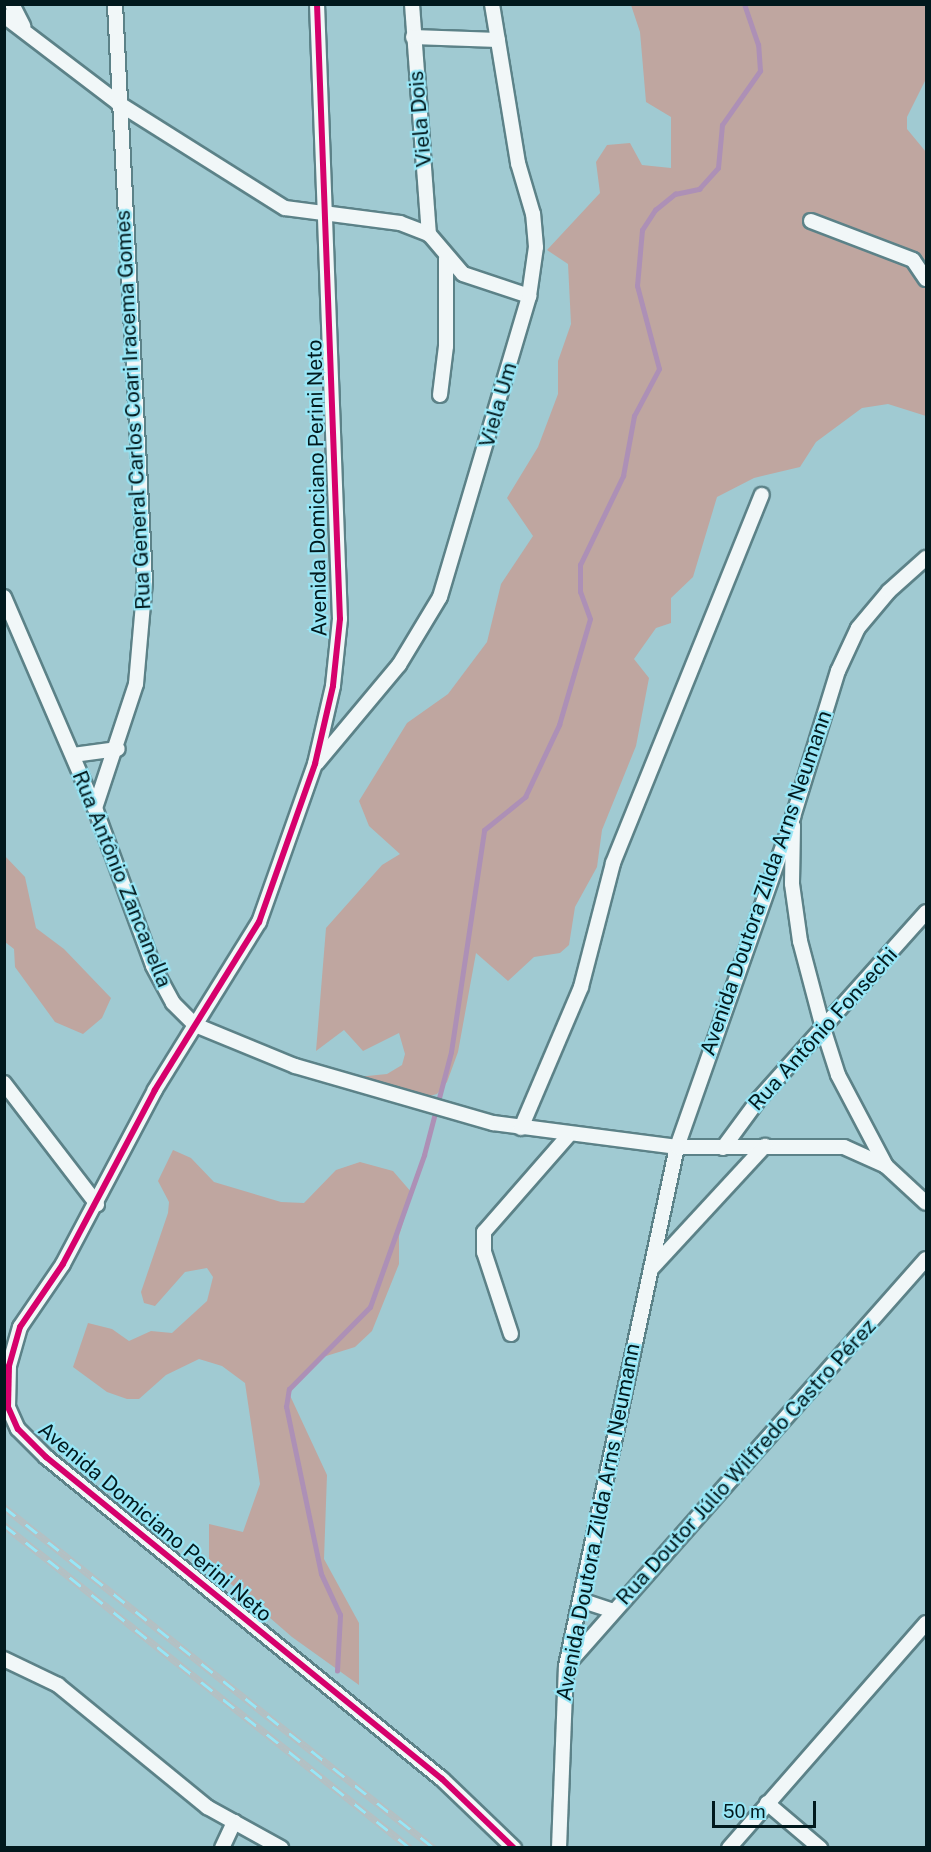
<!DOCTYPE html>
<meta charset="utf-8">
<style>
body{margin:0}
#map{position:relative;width:931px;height:1852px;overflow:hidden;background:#a0cad2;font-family:"Public Sans",sans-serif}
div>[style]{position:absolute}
.green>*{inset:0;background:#bfa6a0}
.stream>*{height:4.5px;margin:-2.25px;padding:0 2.25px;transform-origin:2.25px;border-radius:2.25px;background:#ad90b6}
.roads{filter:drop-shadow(2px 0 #5c8288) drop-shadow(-2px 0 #5c8288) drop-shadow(0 2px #5c8288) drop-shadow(0 -2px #5c8288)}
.minor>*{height:14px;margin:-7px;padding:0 7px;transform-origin:7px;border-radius:7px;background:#f1f7f8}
.rail>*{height:7px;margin-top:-3.5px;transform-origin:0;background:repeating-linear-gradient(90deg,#97e6f6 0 14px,#b4c0c3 0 28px);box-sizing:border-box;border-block:2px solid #b4c0c3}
.cycleway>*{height:6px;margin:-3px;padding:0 3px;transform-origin:3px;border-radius:3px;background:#d6006c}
span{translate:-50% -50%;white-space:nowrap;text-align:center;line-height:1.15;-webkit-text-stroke:4.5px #97e6f6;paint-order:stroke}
.street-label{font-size:21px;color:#01191d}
.frame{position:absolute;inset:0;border:6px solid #01191d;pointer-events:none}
.scale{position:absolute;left:712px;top:1801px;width:104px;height:27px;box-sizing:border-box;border:3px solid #01191d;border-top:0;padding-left:8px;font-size:18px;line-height:21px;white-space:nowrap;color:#01191d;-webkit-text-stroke:4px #97e6f6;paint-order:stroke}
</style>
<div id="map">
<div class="green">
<div style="clip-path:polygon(631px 5px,926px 5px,926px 79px,907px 117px,907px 129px,926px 152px,926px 416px,888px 404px,862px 408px,816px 442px,800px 467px,754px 478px,717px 497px,693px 577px,671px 598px,671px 623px,656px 628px,634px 659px,649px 678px,636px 746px,602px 830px,597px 867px,575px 907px,569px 945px,560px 953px,534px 957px,508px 981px,476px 953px,458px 1052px,447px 1082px,437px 1094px,425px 1097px,357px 1077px,387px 1074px,402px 1065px,405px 1054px,399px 1033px,363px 1051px,344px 1030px,316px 1051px,326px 928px,382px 865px,400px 854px,369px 826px,359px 801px,407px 723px,448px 694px,487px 642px,501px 584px,533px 536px,507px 498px,538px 447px,558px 394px,558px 361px,571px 324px,568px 264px,547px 250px,600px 193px,596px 162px,607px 145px,630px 143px,642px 165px,671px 168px,671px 117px,646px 102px,640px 32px)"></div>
<div style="clip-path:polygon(5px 856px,25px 877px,36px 928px,64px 949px,111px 998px,102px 1018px,83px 1034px,55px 1022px,15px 967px,14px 949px,5px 942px)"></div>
<div style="clip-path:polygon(173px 1150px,191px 1158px,214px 1182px,281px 1202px,304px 1203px,336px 1170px,360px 1162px,393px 1171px,412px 1193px,399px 1236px,399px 1264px,372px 1331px,355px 1347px,323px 1357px,287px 1389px,327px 1475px,324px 1559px,359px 1623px,359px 1685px,292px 1637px,209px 1565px,209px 1524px,243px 1532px,260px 1484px,245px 1383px,222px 1366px,199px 1359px,166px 1375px,139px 1399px,127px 1399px,107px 1392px,73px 1367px,88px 1323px,112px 1329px,129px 1341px,151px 1331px,172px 1333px,207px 1301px,213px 1277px,207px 1268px,185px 1272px,155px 1306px,144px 1303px,141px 1292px,168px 1213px,169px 1202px,158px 1181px)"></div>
</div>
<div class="stream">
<div style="left:337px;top:1671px;width:56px;rotate:-86.9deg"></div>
<div style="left:340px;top:1615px;width:45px;rotate:-114.9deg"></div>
<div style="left:321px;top:1574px;width:171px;rotate:-101.8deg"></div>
<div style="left:286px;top:1407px;width:18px;rotate:-81deg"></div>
<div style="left:289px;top:1389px;width:115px;rotate:-45.4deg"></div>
<div style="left:370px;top:1307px;width:161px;rotate:-70.4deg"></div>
<div style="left:424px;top:1155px;width:106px;rotate:-75.3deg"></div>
<div style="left:451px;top:1052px;width:224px;rotate:-81.5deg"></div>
<div style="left:484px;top:830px;width:53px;rotate:-38.8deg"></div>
<div style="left:525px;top:797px;width:80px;rotate:-64.7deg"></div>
<div style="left:559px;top:725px;width:110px;rotate:-73.7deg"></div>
<div style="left:590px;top:619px;width:29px;rotate:-110deg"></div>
<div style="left:580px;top:592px;width:27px;rotate:-90deg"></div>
<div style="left:580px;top:565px;width:99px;rotate:-64.2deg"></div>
<div style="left:623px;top:476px;width:61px;rotate:-79.6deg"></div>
<div style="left:634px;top:416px;width:53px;rotate:-62deg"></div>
<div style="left:659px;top:369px;width:86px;rotate:-104.8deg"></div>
<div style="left:637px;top:286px;width:56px;rotate:-84.9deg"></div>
<div style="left:642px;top:230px;width:24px;rotate:-57deg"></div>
<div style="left:655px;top:210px;width:26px;rotate:-39deg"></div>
<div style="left:675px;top:194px;width:25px;rotate:-12deg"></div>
<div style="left:699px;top:189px;width:28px;rotate:-48deg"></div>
<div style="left:718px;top:168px;width:43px;rotate:-84.7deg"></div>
<div style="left:722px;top:125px;width:66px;rotate:-54.9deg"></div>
<div style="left:760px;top:71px;width:26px;rotate:-94deg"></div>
<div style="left:758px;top:45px;width:43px;rotate:-108.9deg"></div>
</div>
<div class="roads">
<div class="minor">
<div style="left:12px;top:4px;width:25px;rotate:63deg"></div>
<div style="left:317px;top:4px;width:615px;rotate:87.86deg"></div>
<div style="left:340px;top:619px;width:67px;rotate:96deg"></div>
<div style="left:333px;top:686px;width:80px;rotate:103deg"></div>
<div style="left:315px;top:764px;width:168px;rotate:109.5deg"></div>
<div style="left:259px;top:922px;width:198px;rotate:121.8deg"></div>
<div style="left:155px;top:1090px;width:197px;rotate:117.9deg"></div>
<div style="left:63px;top:1264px;width:76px;rotate:124.3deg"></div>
<div style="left:20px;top:1327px;width:41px;rotate:105.8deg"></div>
<div style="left:9px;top:1366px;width:41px;rotate:91.4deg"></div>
<div style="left:8px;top:1407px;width:24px;rotate:66deg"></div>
<div style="left:18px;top:1429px;width:40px;rotate:45deg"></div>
<div style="left:46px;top:1457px;width:510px;rotate:39.12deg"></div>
<div style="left:442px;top:1779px;width:100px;rotate:43.8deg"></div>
<div style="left:412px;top:4px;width:231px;rotate:85.8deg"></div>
<div style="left:4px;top:16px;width:143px;rotate:37.3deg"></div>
<div style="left:118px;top:103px;width:197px;rotate:32.2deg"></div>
<div style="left:285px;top:208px;width:116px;rotate:7.4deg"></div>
<div style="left:400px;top:223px;width:31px;rotate:21deg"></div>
<div style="left:429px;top:234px;width:52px;rotate:49.6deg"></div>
<div style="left:463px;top:274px;width:70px;rotate:18.4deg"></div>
<div style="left:413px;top:37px;width:85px;rotate:2deg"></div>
<div style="left:811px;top:221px;width:109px;rotate:20.9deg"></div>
<div style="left:913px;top:260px;width:23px;rotate:56deg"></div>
<div style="left:440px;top:395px;width:49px;rotate:-83deg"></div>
<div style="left:446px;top:346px;width:88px;rotate:-90deg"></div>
<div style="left:4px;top:597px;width:230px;rotate:66.7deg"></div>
<div style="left:95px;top:808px;width:168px;rotate:69.8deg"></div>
<div style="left:153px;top:966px;width:42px;rotate:61.6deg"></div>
<div style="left:173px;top:1003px;width:31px;rotate:45deg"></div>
<div style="left:195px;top:1025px;width:108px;rotate:22.3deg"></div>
<div style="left:295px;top:1066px;width:206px;rotate:16.1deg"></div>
<div style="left:493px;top:1123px;width:186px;rotate:7.4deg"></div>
<div style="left:677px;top:1147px;width:167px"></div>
<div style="left:844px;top:1147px;width:46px;rotate:24.3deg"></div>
<div style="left:886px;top:1166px;width:54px;rotate:42.8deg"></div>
<div style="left:73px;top:755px;width:45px;rotate:-7.6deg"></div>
<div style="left:317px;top:763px;width:128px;rotate:-50.1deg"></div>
<div style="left:399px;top:665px;width:79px;rotate:-58.9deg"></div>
<div style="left:440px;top:597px;width:314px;rotate:-73.5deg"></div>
<div style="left:529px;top:296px;width:49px;rotate:-81.9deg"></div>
<div style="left:536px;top:247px;width:33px;rotate:-95deg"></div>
<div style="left:533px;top:214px;width:53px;rotate:-106.4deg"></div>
<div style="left:518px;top:163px;width:161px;rotate:-99.3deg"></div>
<div style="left:95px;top:808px;width:131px;rotate:-71.7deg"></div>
<div style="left:136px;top:684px;width:103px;rotate:-85deg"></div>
<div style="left:145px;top:581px;width:578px;rotate:-92.98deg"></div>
<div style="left:793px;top:826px;width:58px;rotate:91deg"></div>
<div style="left:792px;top:884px;width:58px;rotate:82deg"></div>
<div style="left:800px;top:941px;width:90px;rotate:75.2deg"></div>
<div style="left:823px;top:1028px;width:49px;rotate:72.3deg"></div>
<div style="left:838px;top:1075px;width:103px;rotate:62.2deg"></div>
<div style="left:4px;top:1083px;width:153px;rotate:52.5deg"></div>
<div style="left:521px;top:1128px;width:153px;rotate:-66.9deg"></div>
<div style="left:581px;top:987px;width:128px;rotate:-75.5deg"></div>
<div style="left:613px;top:863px;width:397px;rotate:-68deg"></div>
<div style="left:723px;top:1148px;width:61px;rotate:-53.7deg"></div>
<div style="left:759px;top:1099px;width:251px;rotate:-48.2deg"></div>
<div style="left:651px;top:1269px;width:168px;rotate:-47.2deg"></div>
<div style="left:511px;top:1334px;width:86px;rotate:-108.2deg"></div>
<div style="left:484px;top:1252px;width:20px;rotate:-90deg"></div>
<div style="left:484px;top:1232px;width:128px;rotate:-48.8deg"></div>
<div style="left:580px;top:1600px;width:35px;rotate:18deg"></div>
<div style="left:4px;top:1659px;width:60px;rotate:25.7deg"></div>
<div style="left:58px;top:1685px;width:193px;rotate:39.3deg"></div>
<div style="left:207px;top:1807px;width:85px;rotate:29deg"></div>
<div style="left:567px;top:1665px;width:542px;rotate:-48.52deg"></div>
<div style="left:767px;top:1803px;width:70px;rotate:40.3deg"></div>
<div style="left:222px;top:1848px;width:29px;rotate:-65deg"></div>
<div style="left:559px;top:1848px;width:182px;rotate:-87.8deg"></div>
<div style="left:566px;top:1666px;width:531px;rotate:-77.93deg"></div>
<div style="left:677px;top:1147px;width:350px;rotate:-70.6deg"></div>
<div style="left:793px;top:817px;width:153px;rotate:-72.9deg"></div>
<div style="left:838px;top:671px;width:47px;rotate:-65.1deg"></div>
<div style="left:858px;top:628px;width:48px;rotate:-50deg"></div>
<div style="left:889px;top:591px;width:50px;rotate:-41.7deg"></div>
<div style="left:729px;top:1848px;width:299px;rotate:-48.8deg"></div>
</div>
</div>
<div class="rail">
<div style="left:4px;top:1507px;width:549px;rotate:38.42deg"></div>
<div style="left:4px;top:1525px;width:519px;rotate:38.5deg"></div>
</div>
<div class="cycleway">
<div style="left:317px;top:4px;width:615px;rotate:87.86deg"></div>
<div style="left:340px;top:619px;width:67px;rotate:96deg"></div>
<div style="left:333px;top:686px;width:80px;rotate:103deg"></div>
<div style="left:315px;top:764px;width:168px;rotate:109.5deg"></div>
<div style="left:259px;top:922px;width:198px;rotate:121.8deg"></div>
<div style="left:155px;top:1090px;width:197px;rotate:117.9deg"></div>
<div style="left:63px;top:1264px;width:76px;rotate:124.3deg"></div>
<div style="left:20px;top:1327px;width:41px;rotate:105.8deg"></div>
<div style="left:9px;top:1366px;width:41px;rotate:91.4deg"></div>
<div style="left:8px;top:1407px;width:24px;rotate:66deg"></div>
<div style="left:18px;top:1429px;width:40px;rotate:45deg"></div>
<div style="left:46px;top:1457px;width:510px;rotate:39.12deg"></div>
<div style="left:442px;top:1779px;width:100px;rotate:43.8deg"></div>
</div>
<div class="street-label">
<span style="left:420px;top:119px;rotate:-95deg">Viela Dois</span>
<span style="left:498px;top:405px;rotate:-74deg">Viela Um</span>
<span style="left:133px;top:410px;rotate:-93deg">Rua General Carlos Coari Iracema Gomes</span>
<span style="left:317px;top:488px;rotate:-91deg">Avenida Domiciano Perini Neto</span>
<span style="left:122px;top:879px;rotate:68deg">Rua Antônio Zancanella</span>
<span style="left:766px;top:883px;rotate:-71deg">Avenida Doutora Zilda Arns Neumann</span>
<span style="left:823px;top:1029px;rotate:-48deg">Rua Antônio Fonsechi</span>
<span style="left:746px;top:1462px;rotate:-48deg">Rua Doutor Júlio Wilfredo Castro Pérez</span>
<span style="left:155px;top:1522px;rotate:40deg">Avenida Domiciano Perini Neto</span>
<span style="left:598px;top:1522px;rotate:-79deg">Avenida Doutora Zilda Arns Neumann</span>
</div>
<div class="frame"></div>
<div class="scale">50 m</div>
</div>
